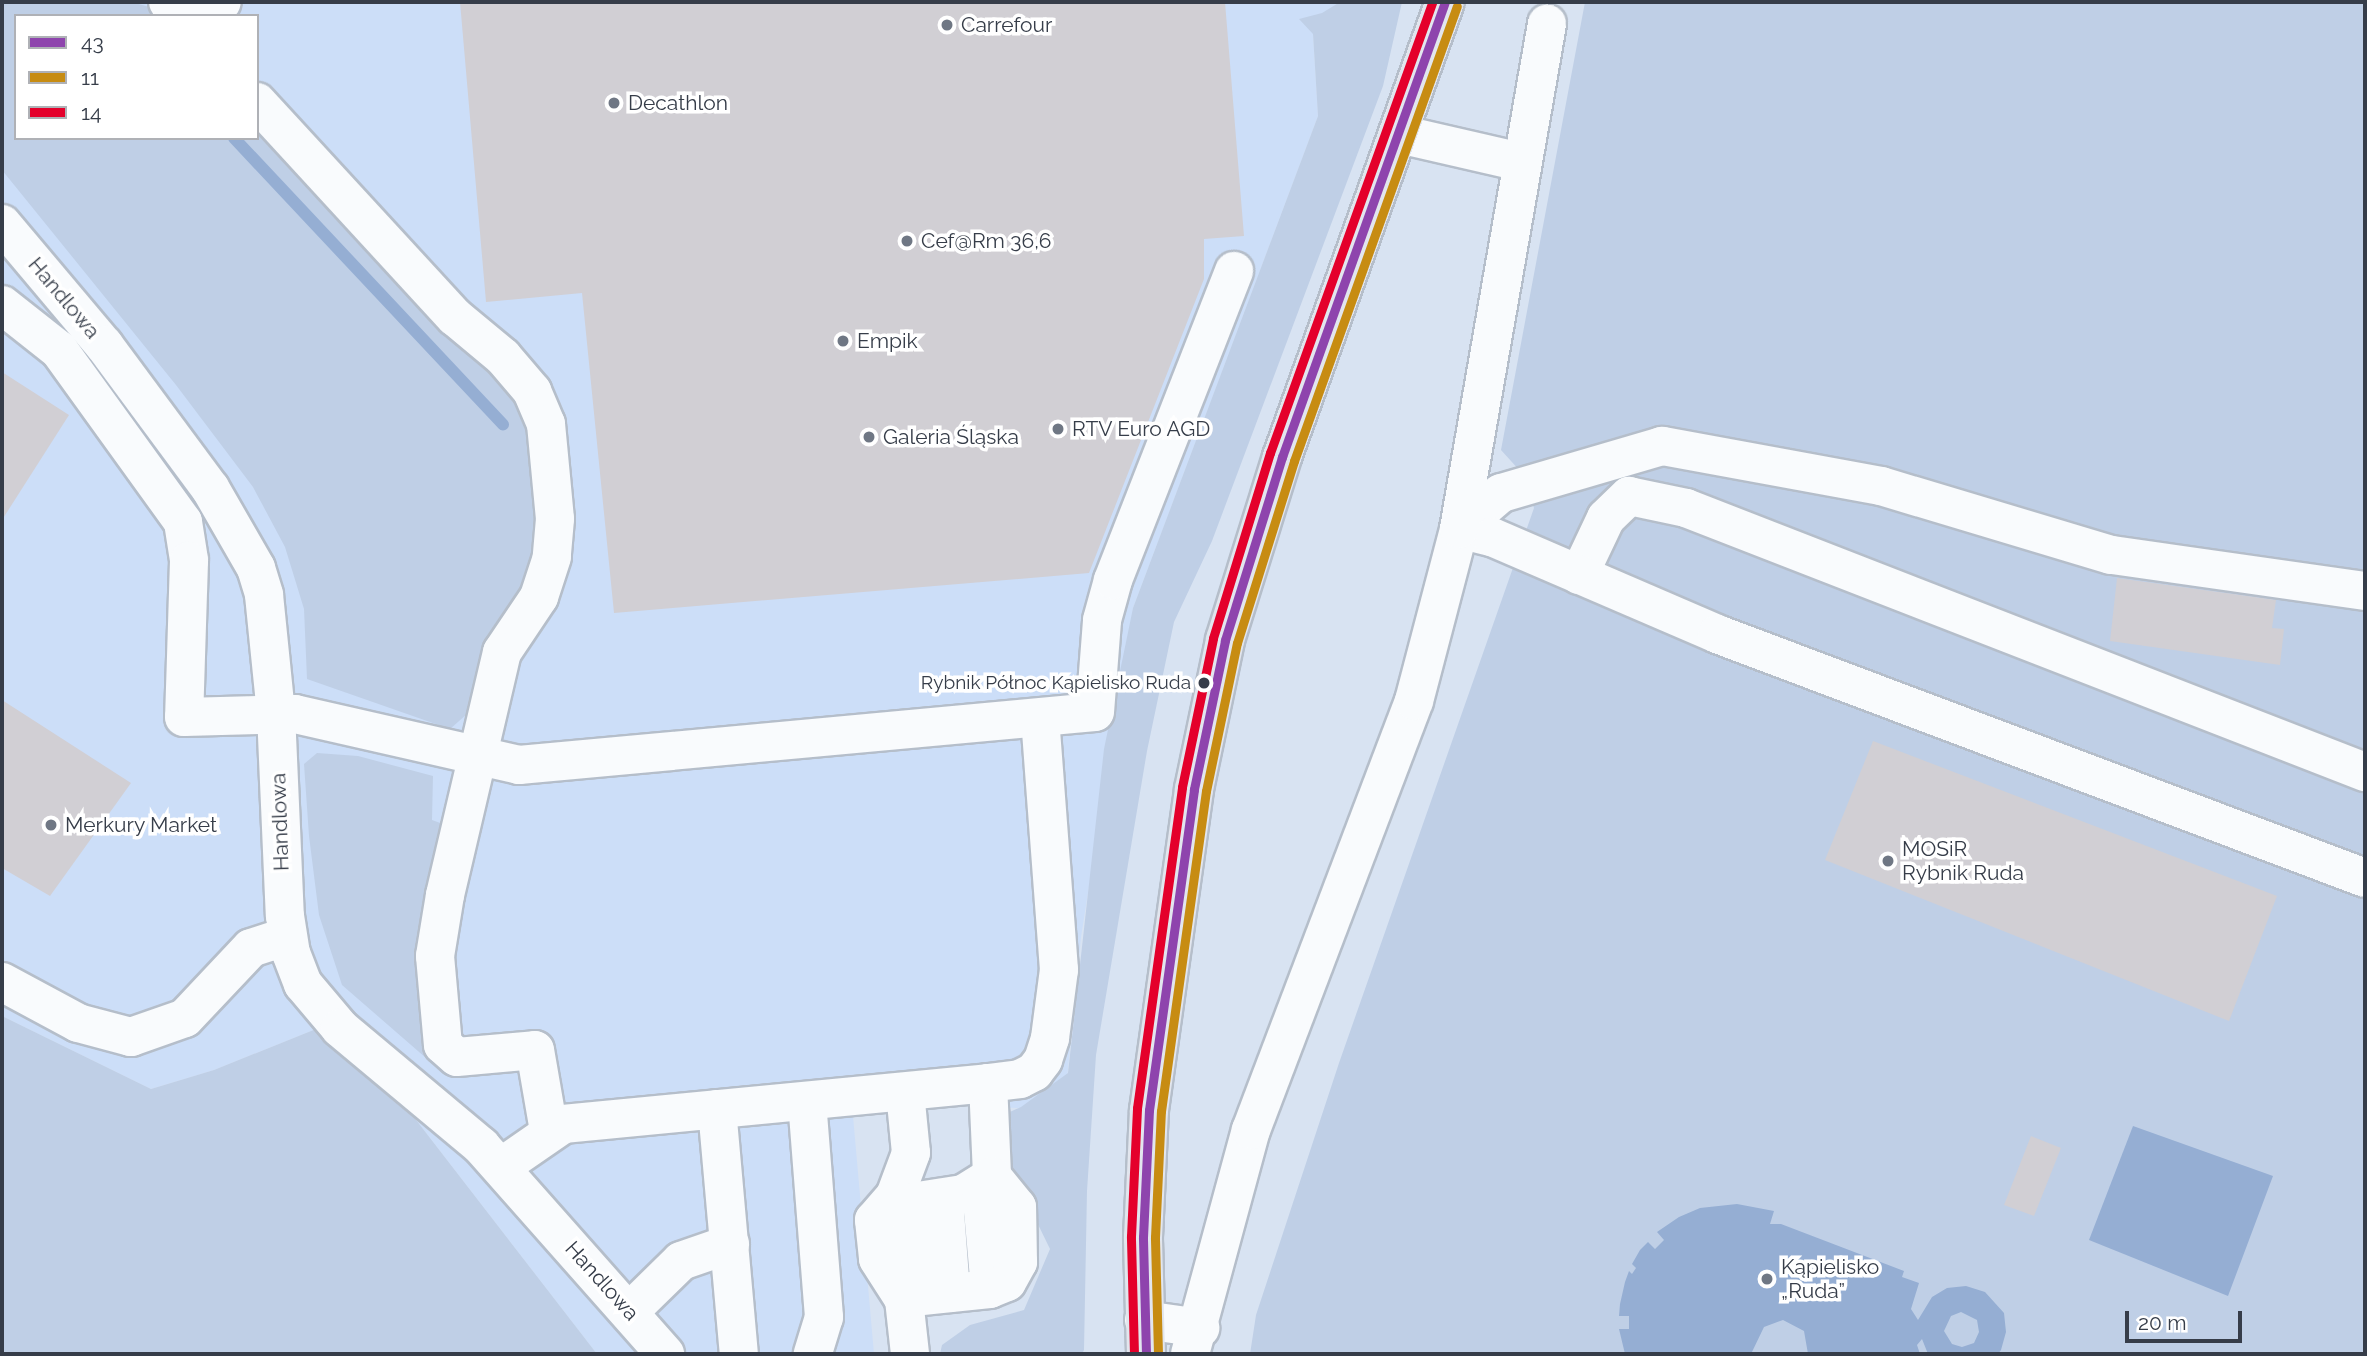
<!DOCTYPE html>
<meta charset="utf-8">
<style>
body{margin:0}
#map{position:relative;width:2367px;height:1356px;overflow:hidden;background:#d8e3f2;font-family:Raleway,sans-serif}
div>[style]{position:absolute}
.built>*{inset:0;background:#ccdef8}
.green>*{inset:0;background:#bfcfe6}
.water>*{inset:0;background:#95aed3}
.stream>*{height:12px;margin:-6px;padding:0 6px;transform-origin:6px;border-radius:6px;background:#95aed3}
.building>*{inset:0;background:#d1cfd4}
.roads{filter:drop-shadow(2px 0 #b5beca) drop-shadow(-2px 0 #b5beca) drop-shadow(0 2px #b5beca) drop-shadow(0 -2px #b5beca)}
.minor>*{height:38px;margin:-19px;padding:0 19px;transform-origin:19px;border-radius:19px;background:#f9fbfd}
.major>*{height:38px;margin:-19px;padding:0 19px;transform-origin:19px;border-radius:19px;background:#e2e6ee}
.bus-1>*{height:9px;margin:-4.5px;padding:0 4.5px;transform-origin:4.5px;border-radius:4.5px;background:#8e44ad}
.bus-2>*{height:9px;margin:-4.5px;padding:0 4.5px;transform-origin:4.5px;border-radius:4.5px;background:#c78c12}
.bus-3>*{height:9px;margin:-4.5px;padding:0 4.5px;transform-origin:4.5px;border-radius:4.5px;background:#e4002b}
.dots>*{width:19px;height:19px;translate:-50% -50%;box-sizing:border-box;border:4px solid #fff;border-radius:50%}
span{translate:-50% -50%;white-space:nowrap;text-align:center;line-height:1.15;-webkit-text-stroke:7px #fff;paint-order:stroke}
.bus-label{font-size:19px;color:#363d49}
.right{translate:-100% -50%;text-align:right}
.poi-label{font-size:21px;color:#363d49}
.left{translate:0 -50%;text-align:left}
.street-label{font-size:21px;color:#363d49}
.frame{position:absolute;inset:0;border:4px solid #363d49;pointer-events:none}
.legend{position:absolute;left:14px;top:14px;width:245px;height:126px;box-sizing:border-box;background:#fff;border:2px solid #afb1b6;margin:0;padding:9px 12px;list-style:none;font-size:21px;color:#363d49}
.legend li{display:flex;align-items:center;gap:14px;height:35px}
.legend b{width:35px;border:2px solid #afb1b6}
.scale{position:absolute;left:2125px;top:1311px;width:117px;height:32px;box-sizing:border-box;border:4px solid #363d49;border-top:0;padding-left:9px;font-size:21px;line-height:24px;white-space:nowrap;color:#363d49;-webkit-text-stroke:5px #fff;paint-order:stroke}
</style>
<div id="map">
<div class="built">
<div style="clip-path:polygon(evenodd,2px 2px,1340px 2px,1323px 13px,1313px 34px,1318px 116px,1133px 608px,1081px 937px,1064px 1110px,954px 1105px,853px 1116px,874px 1354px,597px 1354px,413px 1116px,316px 1029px,214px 1070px,151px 1089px,2px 1016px,2px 2px,16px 16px,257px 16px,257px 138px,16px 138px,16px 16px)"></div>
</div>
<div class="green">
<div style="clip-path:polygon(2px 2px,131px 2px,157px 9px,163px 16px,16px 16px,16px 138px,257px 138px,257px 124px,490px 366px,522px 406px,533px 455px,539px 543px,524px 589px,488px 635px,475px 707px,450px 729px,307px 679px,304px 609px,285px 547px,253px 487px,176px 385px,2px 170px)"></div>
<div style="clip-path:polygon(1340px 2px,1402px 2px,1383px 86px,1212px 541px,1174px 622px,1147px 751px,1096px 1055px,1087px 1191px,1084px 1350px,1082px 1354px,940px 1354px,942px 1345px,970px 1325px,1024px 1310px,1050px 1249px,988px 1122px,1021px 1107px,1068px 1073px,1104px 749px,1133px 608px,1318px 116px,1313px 34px,1299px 19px,1322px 13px)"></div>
<div style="clip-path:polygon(1585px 2px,2365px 2px,2365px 1354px,1250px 1354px,1256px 1315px,1339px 1063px,1534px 508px,1521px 472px,1501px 450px)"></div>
<div style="clip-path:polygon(317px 753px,358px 756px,433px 776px,432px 820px,443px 824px,417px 943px,426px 1058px,342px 985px,319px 915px,309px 836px,304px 764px)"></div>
<div style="clip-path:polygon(2px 1016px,151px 1089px,214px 1070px,316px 1029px,413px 1116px,597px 1354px,2px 1354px)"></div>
</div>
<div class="water">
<div style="clip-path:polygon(2133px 1126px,2273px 1176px,2228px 1296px,2089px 1240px)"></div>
<div style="clip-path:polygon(evenodd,1737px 1204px,1774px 1211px,1770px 1224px,1781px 1224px,1904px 1271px,1902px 1277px,1919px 1283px,1911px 1309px,1918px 1320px,1932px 1297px,1947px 1288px,1966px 1286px,1985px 1292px,2004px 1313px,2006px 1332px,2001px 1350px,1998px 1354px,1928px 1354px,1922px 1339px,1917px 1345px,1920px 1354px,1808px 1354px,1804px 1331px,1783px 1320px,1764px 1327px,1751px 1354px,1625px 1354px,1619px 1329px,1629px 1329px,1629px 1316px,1619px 1316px,1620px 1304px,1625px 1282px,1629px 1271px,1632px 1274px,1636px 1268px,1632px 1264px,1640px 1250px,1648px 1242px,1655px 1249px,1664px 1240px,1657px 1232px,1679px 1217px,1700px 1208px,1737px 1204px,1961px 1312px,1977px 1320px,1979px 1332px,1974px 1343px,1962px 1347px,1952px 1344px,1944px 1331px,1951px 1316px,1961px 1312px)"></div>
</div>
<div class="stream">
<div style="left:234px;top:138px;width:393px;rotate:46.8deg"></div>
</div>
<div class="building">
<div style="clip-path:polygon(460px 2px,1225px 2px,1244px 236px,1204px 239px,1204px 279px,1089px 573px,614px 613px,582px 293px,486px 302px)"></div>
<div style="clip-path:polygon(2px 372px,69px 415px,2px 520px)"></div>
<div style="clip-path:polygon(2117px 578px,2276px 600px,2272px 628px,2284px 629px,2280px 665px,2110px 641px)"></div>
<div style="clip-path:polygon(2px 700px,131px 783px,50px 896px,2px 868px)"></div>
<div style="clip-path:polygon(1873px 741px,2277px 896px,2229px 1021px,1825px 860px)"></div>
<div style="clip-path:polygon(2031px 1136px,2061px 1148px,2034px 1216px,2004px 1205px)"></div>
</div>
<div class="roads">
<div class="minor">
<div style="left:168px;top:2px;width:18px;rotate:52deg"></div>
<div style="left:202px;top:16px;width:24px;rotate:-35deg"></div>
<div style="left:257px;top:102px;width:292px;rotate:47.4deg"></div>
<div style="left:455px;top:317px;width:62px;rotate:39.8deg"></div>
<div style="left:503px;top:357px;width:45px;rotate:49.5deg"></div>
<div style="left:532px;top:391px;width:36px;rotate:67deg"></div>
<div style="left:546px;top:424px;width:95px;rotate:84.6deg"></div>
<div style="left:555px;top:519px;width:38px;rotate:95deg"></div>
<div style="left:552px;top:557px;width:42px;rotate:108deg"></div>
<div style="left:539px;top:597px;width:66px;rotate:123.9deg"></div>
<div style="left:502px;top:652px;width:250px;rotate:103.2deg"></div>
<div style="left:445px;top:895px;width:62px;rotate:99.3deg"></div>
<div style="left:435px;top:956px;width:89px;rotate:84.9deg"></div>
<div style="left:443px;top:1045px;width:18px;rotate:41deg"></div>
<div style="left:457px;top:1057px;width:78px;rotate:-5.1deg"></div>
<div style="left:535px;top:1050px;width:82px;rotate:80.2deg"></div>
<div style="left:1399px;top:134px;width:125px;rotate:12.9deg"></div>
<div style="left:2px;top:224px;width:158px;rotate:49.9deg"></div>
<div style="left:104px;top:345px;width:178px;rotate:53.5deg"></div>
<div style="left:210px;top:488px;width:92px;rotate:60.1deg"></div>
<div style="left:256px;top:568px;width:28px;rotate:73deg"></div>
<div style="left:264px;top:595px;width:119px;rotate:84.2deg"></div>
<div style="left:276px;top:713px;width:203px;rotate:87.5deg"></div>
<div style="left:285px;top:916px;width:37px;rotate:81deg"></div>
<div style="left:291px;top:953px;width:33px;rotate:69deg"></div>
<div style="left:303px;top:984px;width:57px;rotate:49.9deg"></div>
<div style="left:340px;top:1028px;width:184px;rotate:39.9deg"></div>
<div style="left:481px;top:1146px;width:278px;rotate:48.5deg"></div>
<div style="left:2px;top:305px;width:73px;rotate:38.3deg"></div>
<div style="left:59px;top:350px;width:212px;rotate:54.2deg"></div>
<div style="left:183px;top:522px;width:39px;rotate:81deg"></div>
<div style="left:189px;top:561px;width:156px;rotate:91.8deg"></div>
<div style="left:184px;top:717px;width:111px;rotate:-1.5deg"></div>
<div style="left:295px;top:714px;width:230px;rotate:12.8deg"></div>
<div style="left:519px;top:765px;width:578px;rotate:-5.26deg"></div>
<div style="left:1095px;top:712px;width:92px;rotate:-85.6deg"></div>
<div style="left:1102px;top:620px;width:41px;rotate:-74.6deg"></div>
<div style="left:1113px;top:580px;width:332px;rotate:-68.6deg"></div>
<div style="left:1579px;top:575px;width:63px;rotate:-64.7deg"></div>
<div style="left:1606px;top:518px;width:32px;rotate:-44deg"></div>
<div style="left:1629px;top:496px;width:58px;rotate:11.9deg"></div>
<div style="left:1686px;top:508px;width:729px;rotate:21.25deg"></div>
<div style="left:2365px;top:591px;width:257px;rotate:-171.9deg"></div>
<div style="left:2111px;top:555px;width:240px;rotate:-163.3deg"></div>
<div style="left:1881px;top:486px;width:223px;rotate:-169.6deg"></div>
<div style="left:1662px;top:446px;width:168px;rotate:163.7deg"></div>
<div style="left:1501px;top:493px;width:55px;rotate:139.4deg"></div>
<div style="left:1459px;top:529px;width:34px;rotate:14deg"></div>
<div style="left:1492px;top:537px;width:245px;rotate:23.3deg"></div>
<div style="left:1717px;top:634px;width:692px;rotate:20.63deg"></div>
<div style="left:2px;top:982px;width:86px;rotate:28.3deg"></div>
<div style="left:78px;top:1023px;width:55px;rotate:14.8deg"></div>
<div style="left:131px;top:1037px;width:57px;rotate:-19.4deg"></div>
<div style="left:185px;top:1018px;width:96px;rotate:-46.7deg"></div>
<div style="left:251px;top:948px;width:38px;rotate:-18deg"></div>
<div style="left:988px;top:1083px;width:93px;rotate:87.5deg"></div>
<div style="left:992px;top:1176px;width:35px;rotate:105deg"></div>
<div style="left:983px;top:1210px;width:79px;rotate:84.9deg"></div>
<div style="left:905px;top:1092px;width:61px;rotate:84.4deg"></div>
<div style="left:911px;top:1153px;width:46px;rotate:110.4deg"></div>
<div style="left:895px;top:1196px;width:22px;rotate:90deg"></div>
<div style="left:895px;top:1218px;width:137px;rotate:83.7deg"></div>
<div style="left:807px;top:1101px;width:217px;rotate:85.5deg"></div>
<div style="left:824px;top:1317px;width:39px;rotate:107deg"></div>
<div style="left:717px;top:1109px;width:246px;rotate:84.9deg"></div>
<div style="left:501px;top:1167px;width:75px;rotate:-34.7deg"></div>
<div style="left:563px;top:1124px;width:427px;rotate:-5.5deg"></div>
<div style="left:988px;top:1083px;width:32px;rotate:-7deg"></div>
<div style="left:1020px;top:1079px;width:16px;rotate:-27deg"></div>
<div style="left:1034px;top:1072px;width:15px;rotate:-53deg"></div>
<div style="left:1043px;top:1060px;width:23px;rotate:-72deg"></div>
<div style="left:1050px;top:1038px;width:69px;rotate:-82.5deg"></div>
<div style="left:1059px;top:970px;width:253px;rotate:-94.3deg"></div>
<div style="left:895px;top:1196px;width:32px;rotate:131deg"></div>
<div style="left:874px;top:1220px;width:39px;rotate:84deg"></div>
<div style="left:878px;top:1259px;width:46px;rotate:57.3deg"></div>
<div style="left:903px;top:1298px;width:87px;rotate:-5.9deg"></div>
<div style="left:990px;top:1289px;width:18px;rotate:-22deg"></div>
<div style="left:1007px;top:1282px;width:23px;rotate:-61deg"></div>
<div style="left:1018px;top:1262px;width:55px;rotate:-91deg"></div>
<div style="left:1017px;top:1207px;width:40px;rotate:-129deg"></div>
<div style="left:992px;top:1176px;width:34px;rotate:148deg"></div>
<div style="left:963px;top:1194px;width:52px;rotate:171.1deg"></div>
<div style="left:912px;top:1202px;width:94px;rotate:85.1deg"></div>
<div style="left:944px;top:1199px;width:94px;rotate:85.7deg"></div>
<div style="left:630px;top:1311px;width:71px;rotate:-44.4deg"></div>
<div style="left:681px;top:1261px;width:52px;rotate:-19.1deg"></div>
<div style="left:1144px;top:1320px;width:57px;rotate:8.1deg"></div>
<div style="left:1190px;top:1354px;width:232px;rotate:-74.8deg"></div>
<div style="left:1251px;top:1130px;width:459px;rotate:-69.2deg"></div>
<div style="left:1414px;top:701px;width:178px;rotate:-75.3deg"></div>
<div style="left:1459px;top:529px;width:513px;rotate:-80.12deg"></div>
</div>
<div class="major">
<div style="left:1146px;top:1354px;width:117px;rotate:-91.5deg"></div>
<div style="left:1143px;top:1237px;width:127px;rotate:-87.3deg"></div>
<div style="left:1149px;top:1110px;width:324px;rotate:-82deg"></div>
<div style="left:1194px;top:789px;width:152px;rotate:-78.2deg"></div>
<div style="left:1225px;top:640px;width:192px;rotate:-72.7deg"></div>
<div style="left:1282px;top:457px;width:483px;rotate:-70.3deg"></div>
</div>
</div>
<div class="bus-1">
<div style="left:1146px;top:1354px;width:117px;rotate:-91.5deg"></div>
<div style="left:1143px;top:1237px;width:127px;rotate:-87.3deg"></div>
<div style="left:1149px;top:1110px;width:324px;rotate:-82deg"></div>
<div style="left:1194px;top:789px;width:152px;rotate:-78.2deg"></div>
<div style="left:1225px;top:640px;width:192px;rotate:-72.7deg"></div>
<div style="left:1282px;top:457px;width:483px;rotate:-70.3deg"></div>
</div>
<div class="bus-2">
<div style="left:1158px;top:1354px;width:117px;rotate:-91.5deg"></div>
<div style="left:1155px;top:1237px;width:126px;rotate:-87.3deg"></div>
<div style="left:1161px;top:1111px;width:323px;rotate:-82deg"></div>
<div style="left:1206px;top:791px;width:151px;rotate:-78.2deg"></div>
<div style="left:1237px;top:643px;width:191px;rotate:-72.6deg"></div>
<div style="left:1294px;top:461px;width:483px;rotate:-70.3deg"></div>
</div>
<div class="bus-3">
<div style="left:1134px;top:1354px;width:118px;rotate:-91.5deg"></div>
<div style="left:1131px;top:1236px;width:128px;rotate:-87.3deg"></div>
<div style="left:1137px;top:1108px;width:324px;rotate:-82deg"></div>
<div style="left:1182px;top:787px;width:152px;rotate:-78.2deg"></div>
<div style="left:1213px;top:638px;width:194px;rotate:-72.9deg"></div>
<div style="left:1270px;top:453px;width:479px;rotate:-70.2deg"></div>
</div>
<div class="dots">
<div style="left:947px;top:25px;background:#6f7784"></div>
<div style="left:614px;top:103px;background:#6f7784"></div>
<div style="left:907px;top:241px;background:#6f7784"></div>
<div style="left:843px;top:341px;background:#6f7784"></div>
<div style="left:1058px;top:429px;background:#6f7784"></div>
<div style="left:869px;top:437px;background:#6f7784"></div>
<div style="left:1204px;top:683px;background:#363d49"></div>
<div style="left:51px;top:825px;background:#6f7784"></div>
<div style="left:1888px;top:861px;background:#6f7784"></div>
<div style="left:1767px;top:1279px;background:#6f7784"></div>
</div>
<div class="bus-label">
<span class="right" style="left:1191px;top:683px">Rybnik Północ Kąpielisko Ruda</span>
</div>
<div class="poi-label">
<span class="left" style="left:961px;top:25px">Carrefour</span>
<span class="left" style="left:628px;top:103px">Decathlon</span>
<span class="left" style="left:921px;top:241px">Cef@Rm 36,6</span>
<span class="left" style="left:857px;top:341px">Empik</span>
<span class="left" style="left:1072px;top:429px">RTV Euro AGD</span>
<span class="left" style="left:883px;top:437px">Galeria Śląska</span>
<span class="left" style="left:65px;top:825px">Merkury Market</span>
<span class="left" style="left:1902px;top:861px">MOSiR<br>Rybnik Ruda</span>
<span class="left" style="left:1781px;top:1279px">Kąpielisko<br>„Ruda”</span>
</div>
<div class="street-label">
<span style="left:64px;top:298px;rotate:50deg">Handlowa</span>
<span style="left:280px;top:822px;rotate:-92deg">Handlowa</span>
<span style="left:602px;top:1281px;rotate:48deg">Handlowa</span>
</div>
<div class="frame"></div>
<ul class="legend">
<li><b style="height:9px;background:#8e44ad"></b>43</li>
<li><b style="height:9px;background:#c78c12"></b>11</li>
<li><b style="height:9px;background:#e4002b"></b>14</li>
</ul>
<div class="scale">20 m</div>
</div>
